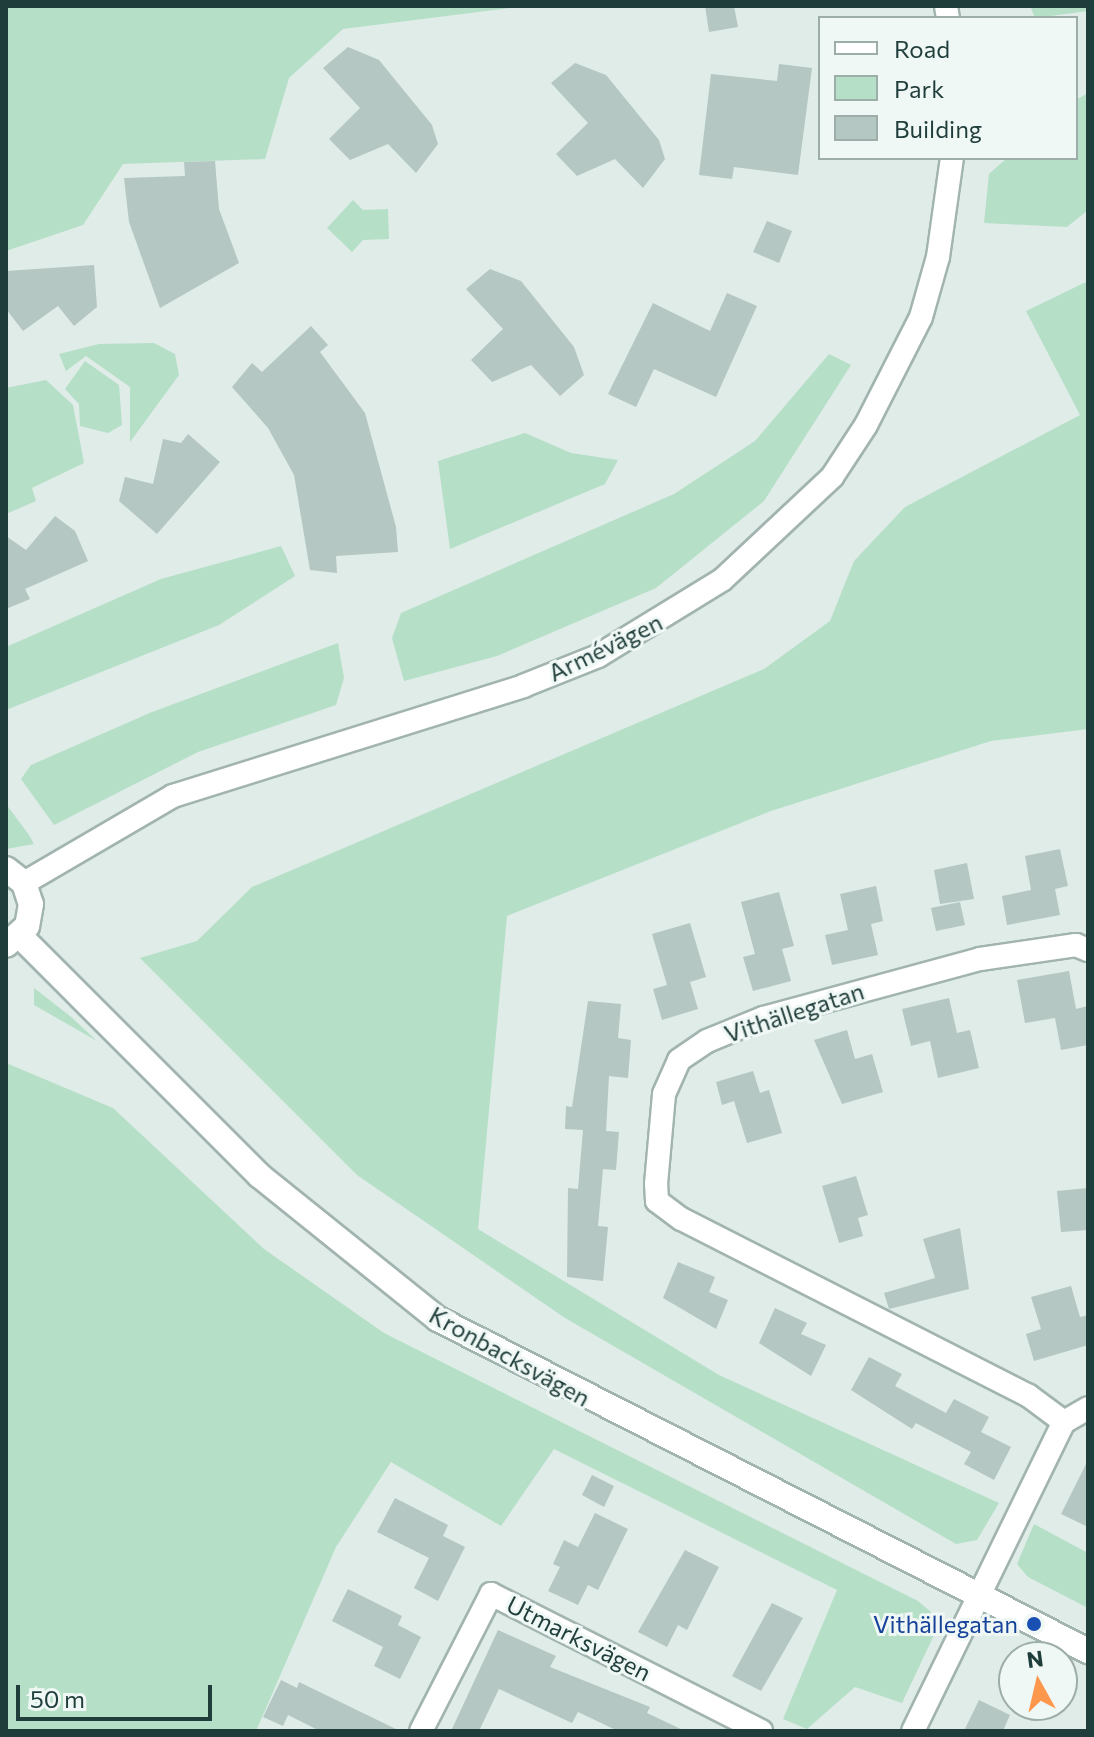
<!DOCTYPE html>
<meta charset="utf-8">
<style>
body{margin:0}
#map{position:relative;width:1094px;height:1737px;overflow:hidden;background:#dfece8;font-family:Commissioner,sans-serif}
div>[style]{position:absolute}
.green>*{inset:0;background:#b6dfc8}
.building>*{inset:0;background:#b4c7c2}
.roads{filter:drop-shadow(2px 0 #a2b4b0) drop-shadow(-2px 0 #a2b4b0) drop-shadow(0 2px #a2b4b0) drop-shadow(0 -2px #a2b4b0)}
.minor>*{height:22px;margin:-11px;padding:0 11px;transform-origin:11px;border-radius:11px;background:#fff}
.tertiary>*{height:24px;margin:-12px;padding:0 12px;transform-origin:12px;border-radius:12px;background:#fff}
.dots>*{width:22px;height:22px;translate:-50% -50%;box-sizing:border-box;border:4px solid #f0f8f5;border-radius:50%}
span{translate:-50% -50%;white-space:nowrap;text-align:center;line-height:1.15;-webkit-text-stroke:6px #f0f8f5;paint-order:stroke}
.street-label{font-size:24px;color:#1f3d3a}
.transit-label{font-size:24px;color:#164399}
.right{translate:-100% -50%;text-align:right}
.frame{position:absolute;inset:0;border:8px solid #1f3d3a;pointer-events:none}
.legend{position:absolute;left:818px;top:16px;width:260px;height:144px;box-sizing:border-box;background:#f0f8f5;border:2px solid #9cadaa;margin:0;padding:10px 14px;list-style:none;font-size:24px;color:#1f3d3a}
.legend li{display:flex;align-items:center;gap:16px;height:40px}
.legend b{width:40px;border:2px solid #9cadaa}
.north{position:absolute;left:998px;top:1641px;width:80px;height:80px;box-sizing:border-box;background:#f0f8f5;border:2px solid #9cadaa;border-radius:50%;rotate:352deg;font-size:22px;font-weight:700;line-height:32px;text-align:center;color:#1f3d3a}
.north::after{content:'';display:block;margin:auto;width:28px;height:36px;background:#fd974c;clip-path:polygon(50% 0,100% 100%,50% 72%,0 100%)}
.scale{position:absolute;left:16px;top:1685px;width:196px;height:36px;box-sizing:border-box;border:4px solid #1f3d3a;border-top:0;padding-left:10px;font-size:24px;line-height:28px;white-space:nowrap;color:#1f3d3a;-webkit-text-stroke:6px #f0f8f5;paint-order:stroke}
</style>
<div id="map">
<div class="green">
<div style="clip-path:polygon(6px 6px,525px 6px,343px 29px,289px 78px,265px 159px,123px 164px,83px 225px,6px 251px)"></div>
<div style="clip-path:polygon(1030px 6px,1088px 6px,1088px 11px,1035px 18px)"></div>
<div style="clip-path:polygon(1088px 93px,1088px 210px,1067px 227px,984px 223px,989px 174px,1007px 158px,1076px 158px,1076px 100px)"></div>
<div style="clip-path:polygon(353px 200px,363px 210px,388px 209px,389px 239px,363px 240px,352px 252px,327px 228px)"></div>
<div style="clip-path:polygon(1088px 281px,1088px 729px,991px 741px,771px 811px,507px 916px,478px 1229px,719px 1375px,999px 1503px,977px 1540px,956px 1544px,565px 1318px,357px 1175px,140px 958px,197px 941px,252px 887px,764px 669px,830px 621px,854px 561px,905px 507px,1080px 415px,1026px 311px)"></div>
<div style="clip-path:polygon(154px 343px,175px 354px,179px 375px,130px 442px,130px 387px,86px 356px,66px 371px,59px 354px,99px 344px)"></div>
<div style="clip-path:polygon(829px 354px,851px 365px,764px 501px,656px 588px,497px 656px,404px 681px,392px 638px,401px 613px,674px 494px,755px 441px)"></div>
<div style="clip-path:polygon(85px 361px,119px 385px,122px 425px,108px 433px,80px 426px,79px 404px,65px 389px)"></div>
<div style="clip-path:polygon(46px 380px,73px 405px,84px 463px,32px 488px,36px 501px,6px 514px,6px 388px)"></div>
<div style="clip-path:polygon(525px 433px,571px 453px,618px 460px,605px 484px,450px 549px,438px 461px)"></div>
<div style="clip-path:polygon(281px 546px,295px 576px,219px 625px,6px 710px,6px 647px,161px 579px)"></div>
<div style="clip-path:polygon(338px 643px,344px 678px,336px 705px,198px 752px,54px 825px,21px 779px,31px 765px,152px 712px)"></div>
<div style="clip-path:polygon(6px 804px,29px 835px,34px 844px,6px 849px)"></div>
<div style="clip-path:polygon(34px 988px,70px 1016px,97px 1041px,34px 1005px)"></div>
<div style="clip-path:polygon(6px 1063px,113px 1108px,264px 1249px,384px 1333px,918px 1601px,931px 1612px,936px 1631px,902px 1703px,855px 1687px,807px 1729px,783px 1719px,837px 1590px,554px 1449px,501px 1526px,391px 1462px,336px 1547px,256px 1731px,6px 1731px)"></div>
<div style="clip-path:polygon(1034px 1524px,1088px 1553px,1088px 1608px,1028px 1577px,1017px 1564px)"></div>
</div>
<div class="building">
<div style="clip-path:polygon(705px 6px,734px 6px,738px 27px,709px 32px)"></div>
<div style="clip-path:polygon(348px 47px,379px 60px,432px 125px,438px 144px,416px 173px,388px 144px,350px 160px,329px 139px,360px 108px,323px 68px)"></div>
<div style="clip-path:polygon(575px 63px,606px 75px,659px 140px,665px 159px,643px 188px,615px 159px,577px 176px,556px 154px,588px 123px,551px 83px)"></div>
<div style="clip-path:polygon(779px 64px,812px 68px,798px 175px,734px 167px,732px 179px,699px 175px,711px 74px,777px 81px)"></div>
<div style="clip-path:polygon(215px 161px,219px 209px,239px 263px,160px 308px,129px 222px,124px 178px,185px 176px,184px 162px)"></div>
<div style="clip-path:polygon(767px 221px,792px 231px,779px 263px,753px 252px)"></div>
<div style="clip-path:polygon(94px 265px,97px 307px,74px 326px,58px 306px,23px 331px,6px 309px,6px 271px)"></div>
<div style="clip-path:polygon(490px 269px,521px 281px,574px 347px,584px 375px,560px 396px,531px 365px,492px 382px,471px 360px,503px 329px,466px 289px)"></div>
<div style="clip-path:polygon(727px 293px,757px 306px,716px 397px,654px 369px,636px 407px,608px 394px,653px 303px,710px 331px)"></div>
<div style="clip-path:polygon(311px 326px,328px 345px,320px 352px,365px 413px,396px 527px,398px 552px,336px 556px,337px 573px,310px 570px,294px 475px,268px 428px,232px 387px,252px 363px,262px 372px)"></div>
<div style="clip-path:polygon(188px 434px,220px 462px,157px 534px,119px 501px,125px 477px,153px 484px,163px 439px,181px 443px)"></div>
<div style="clip-path:polygon(55px 516px,75px 531px,88px 561px,25px 589px,30px 599px,6px 609px,6px 536px,26px 550px)"></div>
<div style="clip-path:polygon(1060px 849px,1068px 886px,1055px 889px,1060px 915px,1007px 925px,1002px 896px,1031px 890px,1025px 856px)"></div>
<div style="clip-path:polygon(967px 863px,974px 899px,940px 904px,934px 870px)"></div>
<div style="clip-path:polygon(876px 886px,883px 921px,871px 924px,878px 955px,832px 965px,825px 935px,848px 930px,840px 894px)"></div>
<div style="clip-path:polygon(779px 892px,794px 946px,782px 949px,791px 981px,753px 991px,743px 957px,755px 954px,741px 902px)"></div>
<div style="clip-path:polygon(960px 902px,965px 925px,936px 931px,931px 908px)"></div>
<div style="clip-path:polygon(690px 923px,706px 977px,690px 982px,698px 1009px,662px 1020px,653px 989px,667px 985px,652px 934px)"></div>
<div style="clip-path:polygon(1069px 971px,1076px 1009px,1088px 1006px,1088px 1045px,1061px 1050px,1055px 1018px,1025px 1023px,1017px 980px)"></div>
<div style="clip-path:polygon(949px 998px,957px 1033px,970px 1030px,979px 1068px,938px 1078px,930px 1041px,911px 1046px,902px 1009px)"></div>
<div style="clip-path:polygon(588px 1001px,621px 1004px,618px 1038px,631px 1040px,628px 1078px,609px 1076px,606px 1131px,619px 1132px,616px 1170px,603px 1169px,598px 1226px,608px 1227px,603px 1281px,567px 1277px,568px 1188px,578px 1189px,583px 1130px,565px 1129px,566px 1106px,572px 1107px)"></div>
<div style="clip-path:polygon(847px 1030px,855px 1059px,872px 1054px,883px 1092px,842px 1104px,814px 1040px)"></div>
<div style="clip-path:polygon(753px 1071px,760px 1093px,769px 1090px,782px 1133px,747px 1143px,734px 1101px,722px 1105px,716px 1082px)"></div>
<div style="clip-path:polygon(856px 1176px,868px 1215px,858px 1218px,863px 1236px,839px 1243px,822px 1186px)"></div>
<div style="clip-path:polygon(1088px 1188px,1088px 1230px,1061px 1232px,1057px 1191px)"></div>
<div style="clip-path:polygon(960px 1228px,969px 1289px,889px 1309px,884px 1293px,935px 1278px,923px 1239px)"></div>
<div style="clip-path:polygon(678px 1262px,715px 1277px,709px 1292px,728px 1300px,716px 1329px,663px 1298px)"></div>
<div style="clip-path:polygon(1071px 1286px,1080px 1317px,1088px 1315px,1088px 1345px,1034px 1361px,1026px 1334px,1041px 1329px,1031px 1297px)"></div>
<div style="clip-path:polygon(775px 1308px,807px 1323px,801px 1334px,826px 1345px,811px 1376px,759px 1343px)"></div>
<div style="clip-path:polygon(869px 1357px,902px 1374px,895px 1386px,946px 1413px,954px 1399px,989px 1417px,981px 1432px,1011px 1447px,994px 1480px,964px 1464px,971px 1452px,916px 1423px,912px 1429px,851px 1390px)"></div>
<div style="clip-path:polygon(1088px 1460px,1088px 1527px,1061px 1514px)"></div>
<div style="clip-path:polygon(592px 1475px,614px 1486px,604px 1507px,582px 1495px)"></div>
<div style="clip-path:polygon(395px 1498px,448px 1525px,443px 1536px,465px 1547px,438px 1601px,414px 1588px,429px 1558px,377px 1532px)"></div>
<div style="clip-path:polygon(595px 1513px,628px 1529px,598px 1590px,588px 1585px,578px 1605px,548px 1591px,560px 1567px,553px 1564px,564px 1540px,578px 1547px)"></div>
<div style="clip-path:polygon(685px 1550px,719px 1567px,687px 1630px,678px 1625px,667px 1647px,638px 1632px)"></div>
<div style="clip-path:polygon(348px 1589px,402px 1616px,398px 1625px,421px 1637px,400px 1679px,374px 1666px,383px 1647px,332px 1621px)"></div>
<div style="clip-path:polygon(772px 1603px,803px 1618px,761px 1691px,732px 1676px)"></div>
<div style="clip-path:polygon(498px 1630px,556px 1656px,550px 1667px,650px 1707px,647px 1713px,685px 1731px,618px 1731px,578px 1712px,572px 1723px,499px 1689px,479px 1731px,451px 1731px)"></div>
<div style="clip-path:polygon(281px 1680px,297px 1688px,299px 1682px,400px 1731px,320px 1731px,288px 1715px,283px 1726px,263px 1717px)"></div>
<div style="clip-path:polygon(979px 1700px,1010px 1715px,1003px 1731px,964px 1731px)"></div>
</div>
<div class="roads">
<div class="minor">
<div style="left:946px;top:6px;width:12px;rotate:81deg"></div>
<div style="left:24px;top:883px;width:173px;rotate:-30.3deg"></div>
<div style="left:173px;top:796px;width:367px;rotate:-17.4deg"></div>
<div style="left:523px;top:686px;width:81px;rotate:-21.8deg"></div>
<div style="left:598px;top:656px;width:145px;rotate:-31.5deg"></div>
<div style="left:722px;top:580px;width:151px;rotate:-43.1deg"></div>
<div style="left:832px;top:477px;width:62px;rotate:-56.8deg"></div>
<div style="left:866px;top:425px;width:121px;rotate:-63deg"></div>
<div style="left:921px;top:317px;width:62px;rotate:-74.2deg"></div>
<div style="left:938px;top:257px;width:100px;rotate:-82deg"></div>
<div style="left:1064px;top:1422px;width:44px;rotate:-143.4deg"></div>
<div style="left:1029px;top:1396px;width:390px;rotate:-153deg"></div>
<div style="left:681px;top:1219px;width:30px;rotate:-143deg"></div>
<div style="left:657px;top:1201px;width:17px;rotate:-93deg"></div>
<div style="left:656px;top:1184px;width:90px;rotate:-84.9deg"></div>
<div style="left:664px;top:1094px;width:37px;rotate:-66deg"></div>
<div style="left:679px;top:1060px;width:34px;rotate:-34deg"></div>
<div style="left:707px;top:1041px;width:61px;rotate:-22.3deg"></div>
<div style="left:763px;top:1018px;width:225px;rotate:-15.2deg"></div>
<div style="left:980px;top:959px;width:97px;rotate:-8.3deg"></div>
<div style="left:1076px;top:945px;width:13px;rotate:23deg"></div>
<div style="left:421px;top:1731px;width:154px;rotate:-62.9deg"></div>
<div style="left:491px;top:1594px;width:303px;rotate:26.9deg"></div>
<div style="left:913px;top:1731px;width:344px;rotate:-64deg"></div>
<div style="left:1064px;top:1422px;width:28px;rotate:-30deg"></div>
</div>
<div class="tertiary">
<div style="left:6px;top:869px;width:23px;rotate:38deg"></div>
<div style="left:24px;top:883px;width:22px;rotate:72deg"></div>
<div style="left:31px;top:904px;width:22px;rotate:100deg"></div>
<div style="left:27px;top:926px;width:28px;rotate:138deg"></div>
<div style="left:20px;top:936px;width:339px;rotate:45deg"></div>
<div style="left:260px;top:1176px;width:228px;rotate:38.8deg"></div>
<div style="left:438px;top:1319px;width:730px;rotate:27.06deg"></div>
</div>
</div>
<div class="dots">
<div style="left:1034px;top:1624px;background:#1a4fb4"></div>
</div>
<div class="street-label">
<span style="left:605px;top:647px;rotate:-26deg">Armévägen</span>
<span style="left:794px;top:1012px;rotate:-18deg">Vithällegatan</span>
<span style="left:510px;top:1356px;rotate:29deg">Kronbacksvägen</span>
<span style="left:579px;top:1638px;rotate:27deg">Utmarksvägen</span>
</div>
<div class="transit-label">
<span class="right" style="left:1018px;top:1624px">Vithällegatan</span>
</div>
<div class="frame"></div>
<ul class="legend">
<li><b style="height:10px;background:#fff"></b>Road</li>
<li><b style="height:22px;background:#b6dfc8"></b>Park</li>
<li><b style="height:22px;background:#b4c7c2"></b>Building</li>
</ul>
<div class="north">N</div>
<div class="scale">50 m</div>
</div>
